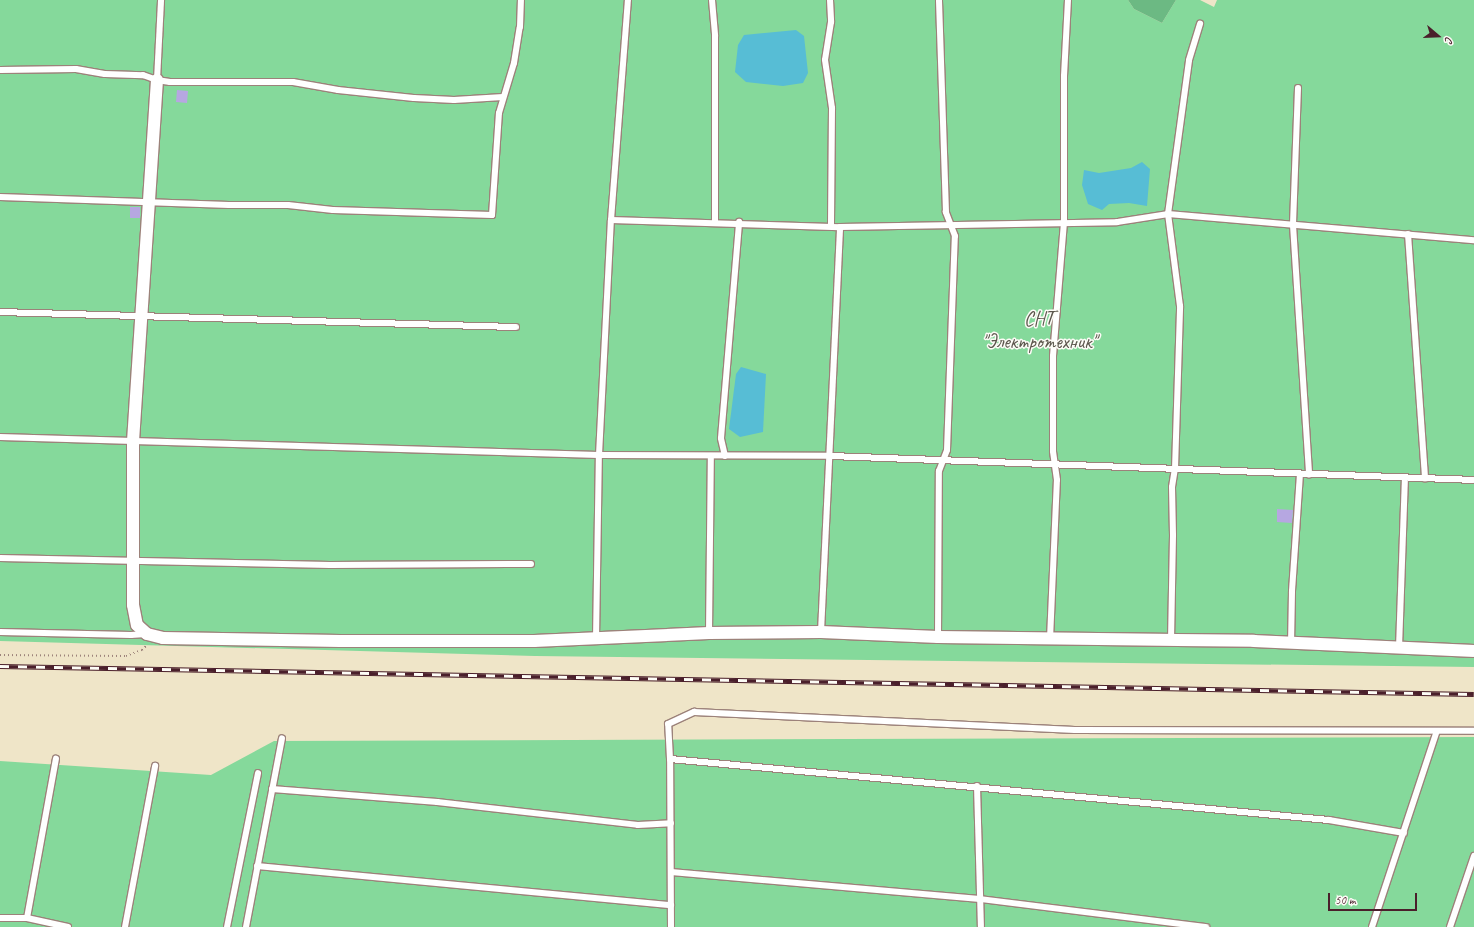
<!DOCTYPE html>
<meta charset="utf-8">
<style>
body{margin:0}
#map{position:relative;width:1474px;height:927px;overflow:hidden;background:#efe5c8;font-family:Caveat,sans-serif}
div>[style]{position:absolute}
.green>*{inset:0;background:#85d99b}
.forest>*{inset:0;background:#6cb983}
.water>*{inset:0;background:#57bdd5}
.building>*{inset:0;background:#b6a7e1}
.path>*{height:2px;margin-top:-1px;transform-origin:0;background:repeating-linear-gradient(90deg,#9c827a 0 1px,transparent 0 4px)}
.roads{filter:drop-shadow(1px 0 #9c827a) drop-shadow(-1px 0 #9c827a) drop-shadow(0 1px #9c827a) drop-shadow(0 -1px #9c827a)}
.service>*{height:6px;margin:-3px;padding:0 3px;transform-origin:3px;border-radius:3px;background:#fff}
.minor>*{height:12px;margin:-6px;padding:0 6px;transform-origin:6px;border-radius:6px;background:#fff}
.rail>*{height:4.5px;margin-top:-2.25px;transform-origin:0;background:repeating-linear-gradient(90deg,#fdfcf7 0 9px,#4a1f2b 0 18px);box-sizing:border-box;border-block:1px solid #4a1f2b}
span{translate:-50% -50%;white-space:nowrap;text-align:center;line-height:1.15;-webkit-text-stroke:3px #fdfcf7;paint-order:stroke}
.park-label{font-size:20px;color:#5c574d}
.north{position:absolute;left:1418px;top:16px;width:40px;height:40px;-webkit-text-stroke:3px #fdfcf7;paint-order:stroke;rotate:109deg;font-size:11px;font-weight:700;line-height:16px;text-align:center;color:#4a1f2b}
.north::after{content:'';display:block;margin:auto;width:14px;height:18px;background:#4a1f2b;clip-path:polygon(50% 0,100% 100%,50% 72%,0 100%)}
.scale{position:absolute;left:1328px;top:893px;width:89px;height:18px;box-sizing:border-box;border:2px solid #4a1f2b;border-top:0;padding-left:5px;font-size:12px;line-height:14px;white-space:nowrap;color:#4a1f2b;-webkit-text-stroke:3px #fdfcf7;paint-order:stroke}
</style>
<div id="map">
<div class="green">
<div style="clip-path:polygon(0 0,1128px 0,1134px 9px,1162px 23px,1176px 0,1200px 0,1214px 7px,1217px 0,1474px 0,1474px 667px,535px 656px,0 641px)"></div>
<div style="clip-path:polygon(1474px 737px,1474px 927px,0 927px,0 761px,211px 775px,274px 741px)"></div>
</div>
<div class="forest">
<div style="clip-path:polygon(1128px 0,1176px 0,1162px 23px,1134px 9px)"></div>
</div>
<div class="water">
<div style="clip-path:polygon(796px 30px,804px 36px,808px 73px,803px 83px,783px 86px,746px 82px,735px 72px,738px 45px,744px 35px)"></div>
<div style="clip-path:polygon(1142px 162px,1150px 169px,1147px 206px,1129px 203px,1109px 204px,1102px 210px,1088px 204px,1082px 185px,1084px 170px,1099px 173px,1131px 168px)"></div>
<div style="clip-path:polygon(741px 367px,766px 374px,763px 432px,740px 437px,729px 429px,736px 374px)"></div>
</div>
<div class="building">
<div style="clip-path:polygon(177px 90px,188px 91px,187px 103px,176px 102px)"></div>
<div style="clip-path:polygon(130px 207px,140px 207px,140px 218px,130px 218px)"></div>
<div style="clip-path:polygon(1277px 509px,1293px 510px,1292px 523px,1277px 522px)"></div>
</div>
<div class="path">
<div style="left:0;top:655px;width:126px;rotate:0.5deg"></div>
<div style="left:126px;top:656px;width:17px;rotate:-21deg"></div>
<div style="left:142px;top:650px;width:6px;rotate:-45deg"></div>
</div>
<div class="roads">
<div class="service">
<div style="left:712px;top:0;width:36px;rotate:85deg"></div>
<div style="left:715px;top:36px;width:186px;rotate:90deg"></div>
<div style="left:830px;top:0;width:22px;rotate:87deg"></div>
<div style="left:831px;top:22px;width:38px;rotate:99deg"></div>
<div style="left:825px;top:60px;width:49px;rotate:81.7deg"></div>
<div style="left:832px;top:108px;width:118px;rotate:90.5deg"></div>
<div style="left:0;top:70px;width:76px;rotate:-0.8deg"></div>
<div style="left:76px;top:69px;width:29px;rotate:10deg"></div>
<div style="left:105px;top:74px;width:38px;rotate:2deg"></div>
<div style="left:143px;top:75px;width:15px;rotate:20deg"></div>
<div style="left:157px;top:80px;width:13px;rotate:9deg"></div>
<div style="left:170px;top:82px;width:123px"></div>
<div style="left:293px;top:82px;width:46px;rotate:10.1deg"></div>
<div style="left:338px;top:90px;width:76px;rotate:6deg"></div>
<div style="left:414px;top:98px;width:40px;rotate:2.9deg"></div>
<div style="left:454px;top:100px;width:49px;rotate:-3.5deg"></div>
<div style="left:157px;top:80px;width:80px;rotate:-87.1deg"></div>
<div style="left:1298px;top:88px;width:137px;rotate:92.1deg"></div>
<div style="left:1293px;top:225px;width:250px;rotate:86.3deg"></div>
<div style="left:0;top:197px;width:229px;rotate:2deg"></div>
<div style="left:229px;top:205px;width:59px"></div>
<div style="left:288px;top:205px;width:45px;rotate:6.3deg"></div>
<div style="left:333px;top:210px;width:159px;rotate:1.8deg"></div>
<div style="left:492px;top:215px;width:102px;rotate:-86.1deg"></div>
<div style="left:499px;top:113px;width:52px;rotate:-73.3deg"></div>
<div style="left:514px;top:63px;width:36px;rotate:-81deg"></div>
<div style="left:520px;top:27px;width:27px;rotate:-88deg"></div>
<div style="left:611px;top:220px;width:229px;rotate:1.8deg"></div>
<div style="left:840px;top:227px;width:277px;rotate:-1deg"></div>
<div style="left:1117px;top:222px;width:52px;rotate:-8.9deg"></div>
<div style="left:1168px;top:214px;width:307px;rotate:4.9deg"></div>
<div style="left:1408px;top:234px;width:245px;rotate:86deg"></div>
<div style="left:0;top:312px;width:516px;rotate:1.67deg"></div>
<div style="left:0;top:437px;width:599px;rotate:1.72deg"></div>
<div style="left:599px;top:455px;width:231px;rotate:0.2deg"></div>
<div style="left:830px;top:456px;width:644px;rotate:2.13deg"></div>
<div style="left:725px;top:456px;width:18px;rotate:-103deg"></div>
<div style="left:721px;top:438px;width:217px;rotate:-85.2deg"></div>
<div style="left:0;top:558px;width:330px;rotate:1.2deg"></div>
<div style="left:330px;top:565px;width:201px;rotate:-0.3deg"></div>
<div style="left:0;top:632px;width:131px;rotate:1.3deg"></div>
<div style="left:131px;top:635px;width:15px;rotate:-4deg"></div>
<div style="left:821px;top:632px;width:405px;rotate:-87.3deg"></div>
<div style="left:709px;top:633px;width:177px;rotate:-89.4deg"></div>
<div style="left:938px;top:637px;width:166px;rotate:-89.7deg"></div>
<div style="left:939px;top:471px;width:22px;rotate:-69deg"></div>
<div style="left:947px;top:450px;width:214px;rotate:-87.9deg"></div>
<div style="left:955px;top:236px;width:26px;rotate:-111deg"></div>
<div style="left:946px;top:212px;width:212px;rotate:-91.9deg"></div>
<div style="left:596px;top:639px;width:184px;rotate:-89.1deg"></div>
<div style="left:599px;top:455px;width:235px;rotate:-87.1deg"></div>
<div style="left:611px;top:220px;width:221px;rotate:-85.6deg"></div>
<div style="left:1050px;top:639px;width:159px;rotate:-87.5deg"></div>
<div style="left:1057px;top:480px;width:29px;rotate:-98deg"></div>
<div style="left:1053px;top:451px;width:95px;rotate:-90deg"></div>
<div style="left:1053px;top:356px;width:133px;rotate:-85.3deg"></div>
<div style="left:1064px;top:223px;width:147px;rotate:-90deg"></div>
<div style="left:1064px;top:76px;width:76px;rotate:-87deg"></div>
<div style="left:1171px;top:640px;width:105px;rotate:-88.9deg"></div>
<div style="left:1173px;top:535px;width:48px;rotate:-91.2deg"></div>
<div style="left:1172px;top:487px;width:18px;rotate:-81deg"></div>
<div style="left:1175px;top:469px;width:163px;rotate:-88.2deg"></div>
<div style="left:1180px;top:306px;width:93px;rotate:-97.4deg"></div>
<div style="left:1168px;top:214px;width:155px;rotate:-82.2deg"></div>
<div style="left:1189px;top:60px;width:38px;rotate:-73deg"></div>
<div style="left:1291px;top:644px;width:53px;rotate:-88.9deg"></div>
<div style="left:1292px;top:591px;width:117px;rotate:-86.1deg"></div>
<div style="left:1399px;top:648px;width:171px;rotate:-88deg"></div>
<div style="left:670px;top:759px;width:662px;rotate:5.29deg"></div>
<div style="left:1329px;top:820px;width:76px;rotate:9.8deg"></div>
<div style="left:977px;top:786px;width:141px;rotate:88.4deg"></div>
<div style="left:272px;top:789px;width:166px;rotate:4.5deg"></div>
<div style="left:437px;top:802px;width:202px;rotate:6.5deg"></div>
<div style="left:638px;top:825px;width:33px;rotate:-3deg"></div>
<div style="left:257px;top:866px;width:416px;rotate:5.4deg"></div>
<div style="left:671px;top:872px;width:310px;rotate:5deg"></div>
<div style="left:980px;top:899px;width:228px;rotate:7.1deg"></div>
<div style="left:0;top:918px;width:27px"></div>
<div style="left:27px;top:918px;width:42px;rotate:12.4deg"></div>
<div style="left:27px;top:918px;width:162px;rotate:-79.7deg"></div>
<div style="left:125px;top:927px;width:164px;rotate:-79.4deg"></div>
<div style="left:227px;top:927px;width:157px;rotate:-78.6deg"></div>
<div style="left:246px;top:927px;width:192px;rotate:-79.2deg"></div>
<div style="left:671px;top:927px;width:168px;rotate:-90.3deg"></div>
<div style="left:670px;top:759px;width:35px;rotate:-93deg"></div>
<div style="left:668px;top:724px;width:29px;rotate:-25deg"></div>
<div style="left:694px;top:712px;width:381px;rotate:2.7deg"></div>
<div style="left:1075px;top:730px;width:399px;rotate:0.1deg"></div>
<div style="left:1372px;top:927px;width:206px;rotate:-71.7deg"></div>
<div style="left:1450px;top:927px;width:75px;rotate:-71.3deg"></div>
</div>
<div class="minor">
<div style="left:157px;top:80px;width:362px;rotate:93.8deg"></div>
<div style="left:133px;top:441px;width:164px;rotate:90deg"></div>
<div style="left:133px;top:605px;width:20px;rotate:79deg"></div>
<div style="left:137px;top:625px;width:13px;rotate:42deg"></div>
<div style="left:147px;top:634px;width:16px;rotate:14deg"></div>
<div style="left:163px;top:638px;width:177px;rotate:1deg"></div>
<div style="left:340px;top:641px;width:194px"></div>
<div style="left:534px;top:641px;width:175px;rotate:-2.6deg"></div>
<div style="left:709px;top:633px;width:112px;rotate:-0.5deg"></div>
<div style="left:821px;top:632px;width:117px;rotate:2.4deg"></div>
<div style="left:938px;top:637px;width:316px;rotate:0.7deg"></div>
<div style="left:1254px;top:641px;width:220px;rotate:2.6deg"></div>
</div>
</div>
<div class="rail">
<div style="left:0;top:666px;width:1474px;rotate:1.09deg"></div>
</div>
<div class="park-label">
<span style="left:1039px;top:330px">СНТ<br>"Электротехник"</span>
</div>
<div class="north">С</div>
<div class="scale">50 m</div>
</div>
